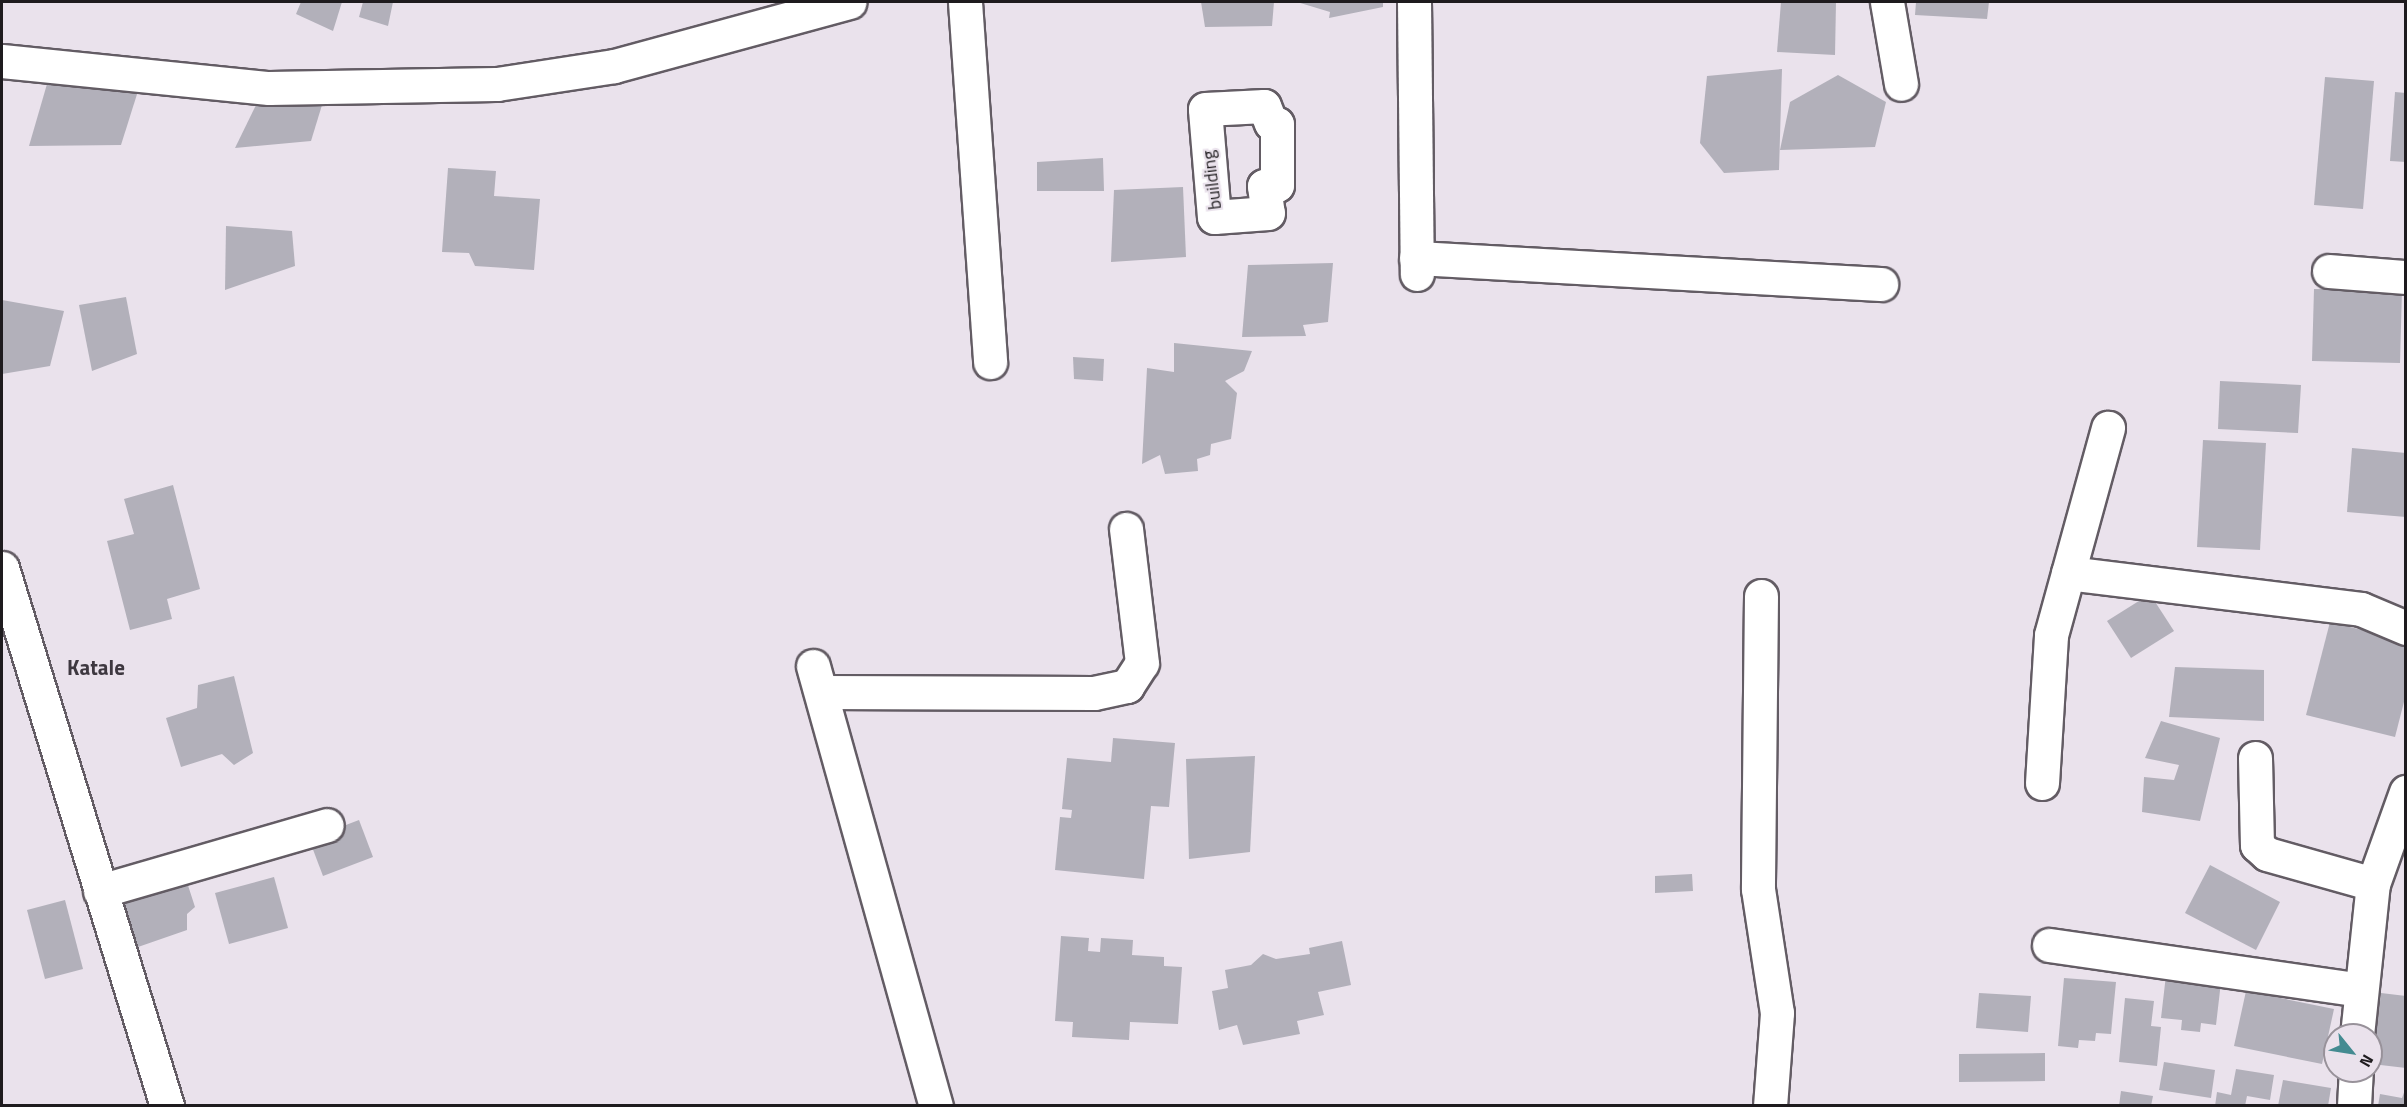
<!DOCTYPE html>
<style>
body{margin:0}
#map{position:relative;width:2407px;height:1107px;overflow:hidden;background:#eae2ec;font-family:"Titillium Web",sans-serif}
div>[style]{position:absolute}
.building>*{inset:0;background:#b2b0ba}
.roads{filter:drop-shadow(2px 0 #635c64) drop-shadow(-2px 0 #635c64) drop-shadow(0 2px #635c64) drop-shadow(0 -2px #635c64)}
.minor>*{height:33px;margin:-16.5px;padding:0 16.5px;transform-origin:16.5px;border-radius:16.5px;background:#fff}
span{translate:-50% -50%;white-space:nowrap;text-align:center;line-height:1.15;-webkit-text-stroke:4.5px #eae2ec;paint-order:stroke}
.street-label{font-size:18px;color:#1e1b1e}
.quarter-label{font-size:21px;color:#3e3840;font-weight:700}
.frame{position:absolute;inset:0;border:3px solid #1e1b1e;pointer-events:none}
.north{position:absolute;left:2323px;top:1023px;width:60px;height:60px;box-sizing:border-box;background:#eae2ec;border:2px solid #98929a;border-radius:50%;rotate:120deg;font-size:16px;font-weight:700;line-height:24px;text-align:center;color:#1e1b1e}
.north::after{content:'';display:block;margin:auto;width:21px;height:27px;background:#448b91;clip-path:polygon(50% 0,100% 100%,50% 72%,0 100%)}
</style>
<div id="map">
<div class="building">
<div style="clip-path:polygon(301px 2px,342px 2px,333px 31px,296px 14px)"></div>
<div style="clip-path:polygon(363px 2px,393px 2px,388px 26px,359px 17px)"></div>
<div style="clip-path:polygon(1201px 2px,1274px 2px,1272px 26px,1205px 27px)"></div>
<div style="clip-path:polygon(1297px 2px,1383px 2px,1383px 7px,1329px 18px,1330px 12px)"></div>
<div style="clip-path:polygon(1781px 2px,1836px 2px,1835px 55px,1777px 52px)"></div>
<div style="clip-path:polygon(1916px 2px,1989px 2px,1987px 19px,1915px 15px)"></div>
<div style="clip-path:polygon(1782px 69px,1779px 170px,1724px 173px,1700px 143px,1707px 76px)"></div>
<div style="clip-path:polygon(1838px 75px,1886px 102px,1875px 147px,1780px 150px,1790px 102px)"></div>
<div style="clip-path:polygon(2325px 77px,2374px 81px,2363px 209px,2314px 205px)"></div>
<div style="clip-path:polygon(47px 84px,138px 91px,121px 145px,29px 146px)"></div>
<div style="clip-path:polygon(2395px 92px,2406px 93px,2406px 162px,2390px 161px)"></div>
<div style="clip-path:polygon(257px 103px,322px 105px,311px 141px,235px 148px)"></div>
<div style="clip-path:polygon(1103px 158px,1104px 191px,1037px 191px,1037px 162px)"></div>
<div style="clip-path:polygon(448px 168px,496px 171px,494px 196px,540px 199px,534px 270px,475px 266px,469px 253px,442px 252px)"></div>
<div style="clip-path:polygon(1183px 187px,1186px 257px,1111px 262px,1114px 190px)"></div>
<div style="clip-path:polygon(226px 226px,292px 231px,295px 266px,225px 290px)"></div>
<div style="clip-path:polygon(1333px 263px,1328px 322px,1303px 325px,1306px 336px,1242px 337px,1248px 265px)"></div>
<div style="clip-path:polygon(2314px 289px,2402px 290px,2400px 363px,2312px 361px)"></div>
<div style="clip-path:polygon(126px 297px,137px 354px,92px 371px,79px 305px)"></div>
<div style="clip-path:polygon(2px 300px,64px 311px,50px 366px,2px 374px)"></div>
<div style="clip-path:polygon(1174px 343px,1252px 351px,1244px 371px,1225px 381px,1237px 393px,1231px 439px,1211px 444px,1210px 455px,1197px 459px,1198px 471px,1165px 474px,1160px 455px,1142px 464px,1147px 368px,1174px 372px)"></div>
<div style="clip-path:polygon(1073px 357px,1104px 359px,1103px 381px,1074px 379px)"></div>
<div style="clip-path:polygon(2220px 381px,2301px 385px,2298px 433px,2218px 429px)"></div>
<div style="clip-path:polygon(2203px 440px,2266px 443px,2260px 550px,2197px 547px)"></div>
<div style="clip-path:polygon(2352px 448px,2406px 453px,2406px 517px,2347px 512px)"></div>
<div style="clip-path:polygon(173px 485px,200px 589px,167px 599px,172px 619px,130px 630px,107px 541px,134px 534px,124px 499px)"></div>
<div style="clip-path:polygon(2150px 594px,2174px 631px,2131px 658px,2107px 621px)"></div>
<div style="clip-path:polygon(2330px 622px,2406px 641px,2406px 694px,2395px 737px,2306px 715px)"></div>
<div style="clip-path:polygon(2175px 667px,2264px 670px,2264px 721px,2169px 717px)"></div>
<div style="clip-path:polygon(234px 676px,253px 753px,234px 765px,222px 754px,181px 767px,166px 718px,197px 708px,198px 685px)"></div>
<div style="clip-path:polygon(2161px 721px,2220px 738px,2200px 821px,2142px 812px,2144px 777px,2174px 780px,2179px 765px,2145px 758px)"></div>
<div style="clip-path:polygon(1113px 738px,1175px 743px,1169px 807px,1151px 806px,1144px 879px,1055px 870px,1060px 817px,1071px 818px,1072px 810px,1062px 809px,1067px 758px,1111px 762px)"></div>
<div style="clip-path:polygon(1255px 756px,1250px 852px,1189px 859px,1186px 759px)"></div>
<div style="clip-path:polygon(359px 820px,373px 857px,323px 876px,309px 839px)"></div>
<div style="clip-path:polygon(2210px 865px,2280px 902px,2256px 950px,2185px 913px)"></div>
<div style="clip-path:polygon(184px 873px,195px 907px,187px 914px,187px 930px,138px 947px,120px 895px)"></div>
<div style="clip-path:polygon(1692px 874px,1693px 891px,1655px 893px,1655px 876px)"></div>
<div style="clip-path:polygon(274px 877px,288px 928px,229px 944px,215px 893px)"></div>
<div style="clip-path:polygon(65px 900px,83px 969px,45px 979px,27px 910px)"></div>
<div style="clip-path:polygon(1061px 936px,1089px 938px,1088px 951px,1100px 952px,1101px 938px,1133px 940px,1132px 955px,1164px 957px,1164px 966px,1182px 967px,1178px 1024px,1130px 1022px,1129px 1040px,1072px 1037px,1073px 1022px,1055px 1021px)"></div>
<div style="clip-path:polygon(1342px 941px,1351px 985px,1318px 992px,1324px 1015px,1297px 1021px,1300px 1034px,1243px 1045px,1237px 1025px,1219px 1030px,1212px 991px,1228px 988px,1225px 970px,1251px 965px,1263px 954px,1276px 959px,1310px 954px,1309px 948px)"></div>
<div style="clip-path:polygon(2166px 975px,2221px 982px,2216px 1025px,2201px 1023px,2200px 1032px,2181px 1030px,2182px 1020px,2161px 1018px)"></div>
<div style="clip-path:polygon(2064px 978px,2116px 982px,2111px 1034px,2096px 1033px,2095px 1041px,2079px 1040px,2078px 1048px,2058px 1046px)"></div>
<div style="clip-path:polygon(2246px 991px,2334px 1009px,2322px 1064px,2234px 1046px)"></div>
<div style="clip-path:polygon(1979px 993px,2031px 996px,2028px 1032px,1976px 1028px)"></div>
<div style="clip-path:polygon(2381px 993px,2406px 996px,2406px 1068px,2372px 1064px)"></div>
<div style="clip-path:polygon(2125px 998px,2154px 1001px,2151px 1026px,2161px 1027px,2157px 1066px,2119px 1062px)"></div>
<div style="clip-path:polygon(2045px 1053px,2045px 1081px,1959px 1082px,1959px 1054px)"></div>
<div style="clip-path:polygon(2164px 1062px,2215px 1070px,2211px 1098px,2159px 1090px)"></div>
<div style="clip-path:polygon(2236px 1069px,2274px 1075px,2270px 1100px,2247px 1096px,2245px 1106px,2215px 1106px,2217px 1092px,2231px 1095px)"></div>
<div style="clip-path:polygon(2283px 1080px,2331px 1088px,2328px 1106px,2278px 1106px)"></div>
<div style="clip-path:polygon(2406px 1087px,2406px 1106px,2378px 1106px,2380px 1094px,2402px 1098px)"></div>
<div style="clip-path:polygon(2121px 1091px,2153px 1096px,2151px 1106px,2119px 1106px)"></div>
</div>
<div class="roads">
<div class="minor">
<div style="left:965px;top:2px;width:361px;rotate:86deg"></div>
<div style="left:1414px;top:2px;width:272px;rotate:89.4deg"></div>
<div style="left:1887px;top:2px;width:83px;rotate:80.3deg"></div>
<div style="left:2px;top:61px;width:268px;rotate:5.8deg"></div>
<div style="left:269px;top:88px;width:228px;rotate:-1deg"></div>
<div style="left:497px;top:84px;width:118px;rotate:-8.7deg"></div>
<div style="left:614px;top:66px;width:244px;rotate:-15.2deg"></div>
<div style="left:1264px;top:106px;width:18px;rotate:68deg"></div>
<div style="left:1271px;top:123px;width:6px;rotate:9deg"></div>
<div style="left:1277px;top:124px;width:61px;rotate:90deg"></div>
<div style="left:1277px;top:185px;width:13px;rotate:176deg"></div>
<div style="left:1264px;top:186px;width:27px;rotate:82deg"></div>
<div style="left:1268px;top:213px;width:54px;rotate:175.8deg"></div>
<div style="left:1214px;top:217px;width:108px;rotate:-94.8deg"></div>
<div style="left:1205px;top:109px;width:59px;rotate:-2.9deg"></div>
<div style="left:1416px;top:258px;width:466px;rotate:3.2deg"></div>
<div style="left:2329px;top:271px;width:77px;rotate:4.5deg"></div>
<div style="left:2px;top:568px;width:563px;rotate:72.95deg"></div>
<div style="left:2068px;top:573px;width:295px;rotate:7deg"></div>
<div style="left:2361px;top:609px;width:49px;rotate:22.9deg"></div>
<div style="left:1761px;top:596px;width:293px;rotate:90.6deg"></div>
<div style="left:1758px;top:889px;width:125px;rotate:81.3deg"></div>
<div style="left:1777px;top:1013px;width:93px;rotate:94.3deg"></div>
<div style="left:813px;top:666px;width:457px;rotate:74.4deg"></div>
<div style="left:822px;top:692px;width:272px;rotate:0.2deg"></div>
<div style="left:1094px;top:693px;width:34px;rotate:-12deg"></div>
<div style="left:1127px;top:686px;width:27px;rotate:-57deg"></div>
<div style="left:1142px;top:663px;width:135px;rotate:-96.8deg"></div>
<div style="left:2255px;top:758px;width:87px;rotate:88.7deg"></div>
<div style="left:2257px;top:845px;width:13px;rotate:42deg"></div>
<div style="left:2267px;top:854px;width:110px;rotate:15.8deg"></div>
<div style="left:2042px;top:783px;width:148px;rotate:-86.5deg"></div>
<div style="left:2051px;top:635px;width:215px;rotate:-74.6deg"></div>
<div style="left:100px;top:891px;width:236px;rotate:-16.2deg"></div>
<div style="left:2049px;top:945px;width:314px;rotate:8.2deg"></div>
<div style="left:2357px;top:1035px;width:152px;rotate:-84deg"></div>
<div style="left:2373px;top:884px;width:98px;rotate:-70.3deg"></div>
<div style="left:2354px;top:1106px;width:35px;rotate:-87deg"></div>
</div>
</div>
<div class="street-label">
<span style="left:1212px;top:180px;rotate:-97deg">building</span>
</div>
<div class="quarter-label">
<span style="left:96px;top:667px">Katale</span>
</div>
<div class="frame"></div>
<div class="north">N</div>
</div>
